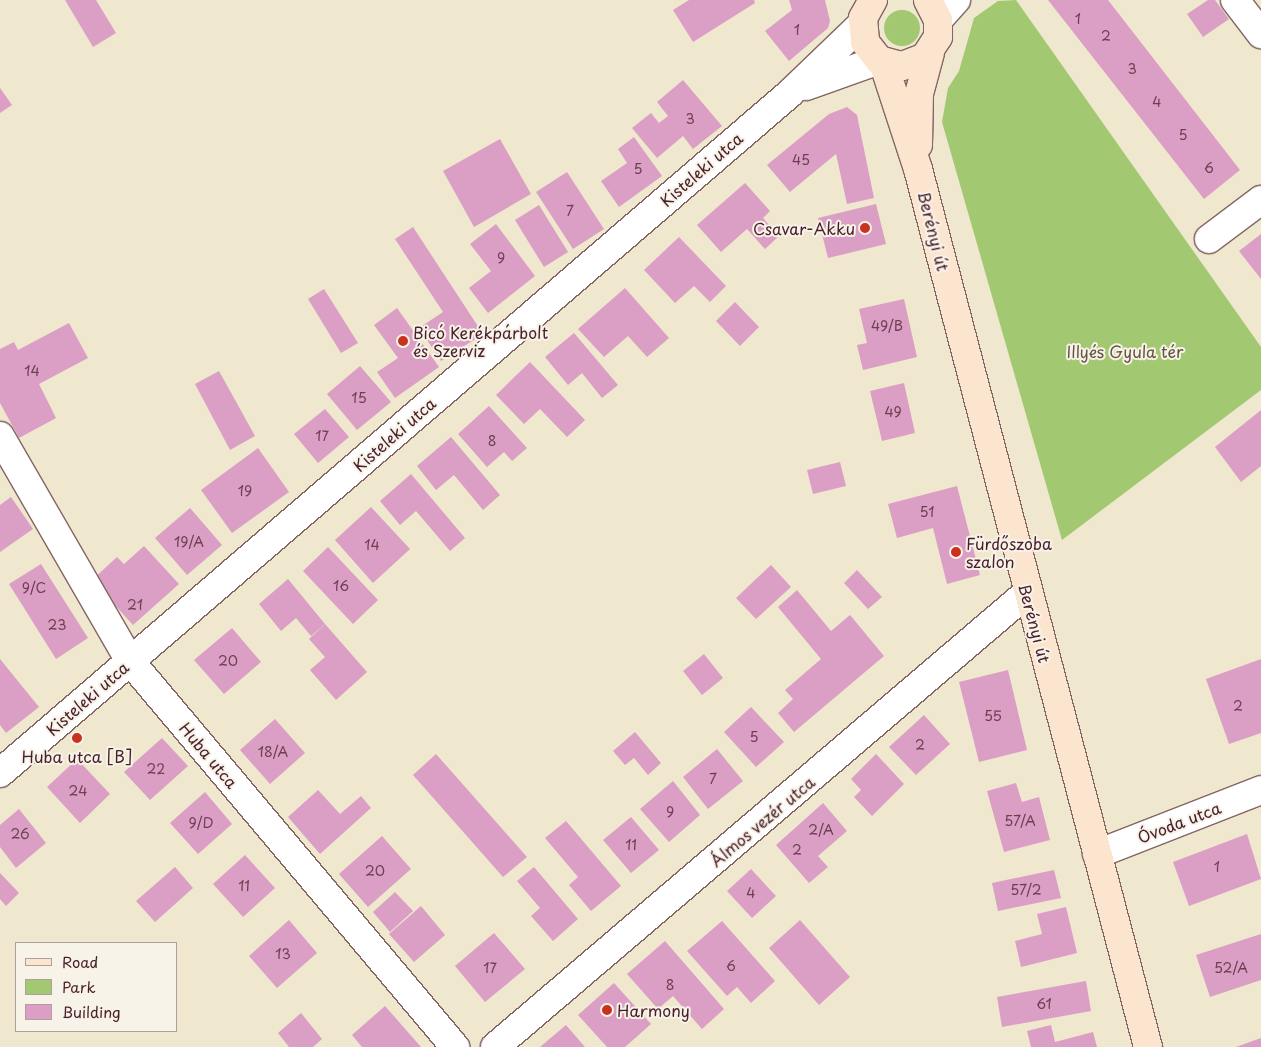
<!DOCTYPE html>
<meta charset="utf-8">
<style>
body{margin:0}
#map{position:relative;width:1261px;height:1047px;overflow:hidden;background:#efe7ce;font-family:"Playpen Sans",sans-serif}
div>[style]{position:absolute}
.green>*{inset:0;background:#a3c872}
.round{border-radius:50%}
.building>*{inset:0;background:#db9fc5}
.roads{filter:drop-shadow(1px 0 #846564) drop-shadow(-1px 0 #846564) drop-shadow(0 1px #846564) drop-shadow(0 -1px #846564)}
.minor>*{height:28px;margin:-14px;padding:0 14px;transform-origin:14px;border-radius:14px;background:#fff}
.secondary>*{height:28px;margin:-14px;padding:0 14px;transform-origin:14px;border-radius:14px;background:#fbe5cf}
.dots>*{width:14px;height:14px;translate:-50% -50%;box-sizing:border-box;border:2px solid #f7f3e8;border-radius:50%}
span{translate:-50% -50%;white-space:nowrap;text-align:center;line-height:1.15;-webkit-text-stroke:4px #f7f3e8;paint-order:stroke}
.number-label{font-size:14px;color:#6e3f52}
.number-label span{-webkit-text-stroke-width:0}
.street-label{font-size:16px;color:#4a1f2b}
.poi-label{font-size:16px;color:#4a1f2b}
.right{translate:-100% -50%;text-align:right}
.left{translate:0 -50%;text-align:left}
.park-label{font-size:16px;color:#655240}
.legend{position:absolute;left:15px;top:942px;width:162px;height:90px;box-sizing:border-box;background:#f7f3e8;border:1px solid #b29e9c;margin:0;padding:6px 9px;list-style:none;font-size:15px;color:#4a1f2b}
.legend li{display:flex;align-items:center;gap:10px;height:25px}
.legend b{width:25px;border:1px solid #b29e9c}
</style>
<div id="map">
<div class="green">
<div style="clip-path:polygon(1016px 0,1261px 347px,1261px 390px,1062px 540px,942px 122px,948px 88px,959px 71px,974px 18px,998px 1px)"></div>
<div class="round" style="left:884px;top:10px;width:36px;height:36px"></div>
</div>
<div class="building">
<div style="clip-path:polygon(65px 0,96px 0,116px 33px,93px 47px)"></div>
<div style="clip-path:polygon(689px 0,754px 0,755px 3px,693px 42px,673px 10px)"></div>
<div style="clip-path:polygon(789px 0,825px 0,830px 21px,828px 28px,789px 61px,765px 31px,792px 10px)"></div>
<div style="clip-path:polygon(1048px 0,1108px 0,1240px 170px,1204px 199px)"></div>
<div style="clip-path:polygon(1208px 0,1215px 0,1229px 19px,1203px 37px,1187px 14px)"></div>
<div style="clip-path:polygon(683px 80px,722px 126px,693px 149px,683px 136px,657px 158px,632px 128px,651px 113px,659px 123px,668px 116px,657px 102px)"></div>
<div style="clip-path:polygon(0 88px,12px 105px,0 113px)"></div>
<div style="clip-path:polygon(847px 107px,857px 115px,874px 198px,847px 204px,836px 154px,790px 192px,767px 165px,829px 114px)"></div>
<div style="clip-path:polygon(634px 137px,662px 176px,619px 207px,601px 181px,627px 163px,618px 149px)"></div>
<div style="clip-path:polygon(500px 139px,531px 194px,474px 227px,443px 171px)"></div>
<div style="clip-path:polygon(567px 172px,604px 229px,573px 249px,536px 192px)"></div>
<div style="clip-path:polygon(745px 183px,770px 211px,763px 218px,779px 236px,765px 249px,747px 229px,721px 252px,697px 225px)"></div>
<div style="clip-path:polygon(876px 204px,886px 244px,828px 258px,818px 218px)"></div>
<div style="clip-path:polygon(539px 205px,568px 252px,544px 267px,515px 220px)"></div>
<div style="clip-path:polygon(496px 224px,535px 276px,488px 313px,469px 288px,491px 271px,470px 244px)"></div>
<div style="clip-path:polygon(413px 227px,483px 334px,441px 361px,419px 328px,443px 312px,395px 239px)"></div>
<div style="clip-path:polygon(1261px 234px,1261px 279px,1239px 251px)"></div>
<div style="clip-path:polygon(679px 237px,726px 286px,710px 302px,694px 286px,675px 303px,644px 270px)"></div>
<div style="clip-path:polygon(625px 288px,669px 338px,647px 357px,628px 336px,604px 357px,578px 329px)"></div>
<div style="clip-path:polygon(324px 289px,358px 343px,341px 353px,308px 299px)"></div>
<div style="clip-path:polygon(904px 299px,917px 357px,863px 370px,857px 345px,867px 343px,859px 309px)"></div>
<div style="clip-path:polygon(735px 302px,759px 327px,740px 346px,716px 321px)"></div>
<div style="clip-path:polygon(397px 308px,439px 367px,395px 398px,377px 372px,398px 358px,374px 325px)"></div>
<div style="clip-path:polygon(69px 323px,88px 358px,39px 384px,56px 418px,19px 438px,0 403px,0 349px,14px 342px,18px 350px)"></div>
<div style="clip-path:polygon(574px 333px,618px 385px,602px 398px,582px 373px,568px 385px,545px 357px)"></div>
<div style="clip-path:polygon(530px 362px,585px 420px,567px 437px,540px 409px,524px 424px,496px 395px)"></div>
<div style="clip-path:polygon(360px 366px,391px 402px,357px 430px,327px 394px)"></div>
<div style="clip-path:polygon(219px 371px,255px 436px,230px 450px,195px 384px)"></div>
<div style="clip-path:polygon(904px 383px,915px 433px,882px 441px,870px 391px)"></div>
<div style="clip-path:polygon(489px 406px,527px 448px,512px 461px,504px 452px,487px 467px,458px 434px)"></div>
<div style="clip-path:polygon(325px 409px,349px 437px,318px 463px,294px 434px)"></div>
<div style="clip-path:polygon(1261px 410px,1261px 466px,1241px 482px,1215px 447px)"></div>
<div style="clip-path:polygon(451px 437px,500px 495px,483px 510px,454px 475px,436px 490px,417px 466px)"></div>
<div style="clip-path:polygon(258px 448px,289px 492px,232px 533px,201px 490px)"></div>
<div style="clip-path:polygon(840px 462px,846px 486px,813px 494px,807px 470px)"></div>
<div style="clip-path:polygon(411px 474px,465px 538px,450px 551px,416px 511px,400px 525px,380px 501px)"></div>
<div style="clip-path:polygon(957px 486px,980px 575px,947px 584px,933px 528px,897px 538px,888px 504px)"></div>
<div style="clip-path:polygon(11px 497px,33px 529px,0 552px,0 505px)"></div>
<div style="clip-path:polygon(371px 507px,410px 549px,373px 583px,335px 540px)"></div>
<div style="clip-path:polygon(190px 508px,222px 545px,187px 575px,155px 538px)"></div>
<div style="clip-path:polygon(144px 546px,179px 584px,133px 625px,92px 580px,117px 557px,124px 564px)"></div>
<div style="clip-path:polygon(328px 547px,378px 600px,353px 624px,303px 571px)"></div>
<div style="clip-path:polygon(41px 564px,88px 638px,56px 659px,9px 584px)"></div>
<div style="clip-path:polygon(771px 565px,791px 587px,756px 619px,736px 598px)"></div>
<div style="clip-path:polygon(857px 570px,882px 597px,868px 609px,844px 583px)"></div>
<div style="clip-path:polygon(288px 579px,325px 624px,311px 636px,296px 618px,281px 631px,259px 604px)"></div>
<div style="clip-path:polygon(797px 590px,831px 631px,850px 615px,884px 656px,794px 732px,778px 713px,793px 699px,785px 690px,821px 659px,778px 607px)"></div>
<div style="clip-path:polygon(325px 624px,367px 672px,336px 700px,310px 670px,325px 657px,309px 639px)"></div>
<div style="clip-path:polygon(232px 628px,261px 662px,224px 694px,194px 660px)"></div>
<div style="clip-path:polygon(704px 654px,723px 678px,702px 695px,683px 671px)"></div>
<div style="clip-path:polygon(0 659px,39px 707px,6px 733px,0 725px)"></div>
<div style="clip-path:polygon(1261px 659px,1261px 733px,1229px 744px,1206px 679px)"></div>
<div style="clip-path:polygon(1008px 670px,1027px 750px,979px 762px,959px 682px)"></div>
<div style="clip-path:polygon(751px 707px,784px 742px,756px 767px,724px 732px)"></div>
<div style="clip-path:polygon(924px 715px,950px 744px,916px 775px,889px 747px)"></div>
<div style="clip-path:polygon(275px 719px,305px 753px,270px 784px,240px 750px)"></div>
<div style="clip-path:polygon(635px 732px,661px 763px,648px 775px,634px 758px,625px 765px,613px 751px)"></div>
<div style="clip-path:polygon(162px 738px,188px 766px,150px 800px,124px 772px)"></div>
<div style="clip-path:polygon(717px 749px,743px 781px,708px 809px,683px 777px)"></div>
<div style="clip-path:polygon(436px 754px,527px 857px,503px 877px,413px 775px)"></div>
<div style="clip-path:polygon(876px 754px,904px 784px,872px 816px,854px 797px,861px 790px,851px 779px)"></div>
<div style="clip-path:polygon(77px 759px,110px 794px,80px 823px,47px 787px)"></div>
<div style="clip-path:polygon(673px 781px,700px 815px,669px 842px,640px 809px)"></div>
<div style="clip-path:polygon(1016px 783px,1022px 802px,1039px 797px,1050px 840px,1004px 852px,987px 791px)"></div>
<div style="clip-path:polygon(318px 790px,340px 814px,361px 796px,371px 808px,320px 854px,288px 817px)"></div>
<div style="clip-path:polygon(205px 792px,232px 824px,198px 854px,170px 823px)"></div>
<div style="clip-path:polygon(823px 803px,847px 831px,818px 856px,828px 867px,809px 883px,776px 845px)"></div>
<div style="clip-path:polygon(19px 809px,46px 843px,16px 868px,0 847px,0 825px)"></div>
<div style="clip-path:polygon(631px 817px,659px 850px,631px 873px,603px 840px)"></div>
<div style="clip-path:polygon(566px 821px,621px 886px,591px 911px,569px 885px,578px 877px,545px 838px)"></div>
<div style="clip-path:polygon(1247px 834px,1261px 879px,1189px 906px,1173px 862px)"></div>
<div style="clip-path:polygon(382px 836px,411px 869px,368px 907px,339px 874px)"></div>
<div style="clip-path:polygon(245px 855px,275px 888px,243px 917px,213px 884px)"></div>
<div style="clip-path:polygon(175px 867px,193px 888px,155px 922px,136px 901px)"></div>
<div style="clip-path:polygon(534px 867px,578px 919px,553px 941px,531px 916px,540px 908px,517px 881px)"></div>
<div style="clip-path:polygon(751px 869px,776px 896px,752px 918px,727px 891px)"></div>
<div style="clip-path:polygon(1054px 870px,1061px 898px,998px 911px,992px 883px)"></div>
<div style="clip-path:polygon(0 873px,19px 893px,6px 906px,0 899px)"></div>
<div style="clip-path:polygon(395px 892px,413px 911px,390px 932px,373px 912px)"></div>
<div style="clip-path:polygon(421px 906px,445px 935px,414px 962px,389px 934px)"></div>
<div style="clip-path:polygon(1066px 907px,1077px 953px,1021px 967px,1015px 941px,1042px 934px,1037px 914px)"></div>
<div style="clip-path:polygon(289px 920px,317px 953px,277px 988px,249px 956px)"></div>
<div style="clip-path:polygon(800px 920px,850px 977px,819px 1005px,769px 948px)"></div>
<div style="clip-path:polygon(722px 921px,775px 981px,751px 1003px,737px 987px,727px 996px,687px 951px)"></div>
<div style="clip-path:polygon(494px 933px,525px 969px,485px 1002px,455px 966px)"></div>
<div style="clip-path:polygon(1261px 934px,1261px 980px,1210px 997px,1196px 955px)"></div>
<div style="clip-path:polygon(665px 941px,724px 1009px,702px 1029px,673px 996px,658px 1009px,627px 974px)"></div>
<div style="clip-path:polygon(1086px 981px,1091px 1011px,1002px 1027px,997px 997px)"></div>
<div style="clip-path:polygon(614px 983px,651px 1024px,625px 1047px,607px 1047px,578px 1015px)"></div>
<div style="clip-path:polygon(385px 1006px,421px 1047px,362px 1047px,352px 1035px)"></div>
<div style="clip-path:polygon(301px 1013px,322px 1039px,313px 1047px,289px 1047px,278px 1033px)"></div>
<div style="clip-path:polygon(566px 1025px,585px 1047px,540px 1047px)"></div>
<div style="clip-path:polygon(1051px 1025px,1055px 1042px,1093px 1032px,1097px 1047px,1031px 1047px,1027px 1031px)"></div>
<div style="clip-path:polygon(1261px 1038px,1261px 1047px,1236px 1047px)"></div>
</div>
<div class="roads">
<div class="minor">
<div style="left:1235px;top:0;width:43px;rotate:52.6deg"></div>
<div style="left:938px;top:20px;width:27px;rotate:-48deg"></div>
<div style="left:806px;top:86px;width:77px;rotate:-19.6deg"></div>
<div style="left:1209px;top:239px;width:65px;rotate:-36.9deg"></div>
<div style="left:0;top:436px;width:260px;rotate:60deg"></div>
<div style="left:130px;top:661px;width:505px;rotate:49.9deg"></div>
<div style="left:0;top:773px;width:1041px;rotate:-40.71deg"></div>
<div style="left:789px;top:94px;width:101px;rotate:-43.8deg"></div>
<div style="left:1097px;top:854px;width:176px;rotate:-21.3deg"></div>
<div style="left:495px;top:1047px;width:699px;rotate:-40.48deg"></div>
</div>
<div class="secondary">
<div style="left:873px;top:0;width:21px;rotate:119deg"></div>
<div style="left:863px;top:18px;width:24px;rotate:85deg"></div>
<div style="left:865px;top:42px;width:23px;rotate:52deg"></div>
<div style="left:879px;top:60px;width:24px;rotate:15deg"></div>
<div style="left:902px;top:66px;width:25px;rotate:-21deg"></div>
<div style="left:925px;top:57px;width:24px;rotate:-57deg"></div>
<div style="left:938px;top:37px;width:17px;rotate:-90deg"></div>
<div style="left:938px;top:20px;width:22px;rotate:-117deg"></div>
<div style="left:883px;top:62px;width:113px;rotate:71.9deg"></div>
<div style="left:918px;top:169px;width:908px;rotate:75.32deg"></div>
<div style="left:918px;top:145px;width:51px;rotate:-88.9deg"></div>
<div style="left:919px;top:94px;width:42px;rotate:-75deg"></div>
</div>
</div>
<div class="dots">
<div style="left:865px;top:228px;background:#c8321e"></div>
<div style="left:403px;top:341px;background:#c8321e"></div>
<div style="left:956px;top:552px;background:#c8321e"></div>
<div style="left:77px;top:738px;background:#c8321e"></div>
<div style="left:607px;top:1010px;background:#c8321e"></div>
</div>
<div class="number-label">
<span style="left:1078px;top:19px">1</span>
<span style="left:797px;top:30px">1</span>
<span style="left:1106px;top:36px">2</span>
<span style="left:1132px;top:69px">3</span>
<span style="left:1157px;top:102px">4</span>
<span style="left:690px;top:119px">3</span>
<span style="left:1183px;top:135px">5</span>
<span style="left:801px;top:160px">45</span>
<span style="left:1209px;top:168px">6</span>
<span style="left:638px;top:169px">5</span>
<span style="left:570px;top:211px">7</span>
<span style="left:501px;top:258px">9</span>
<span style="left:887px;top:326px">49/B</span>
<span style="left:32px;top:371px">14</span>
<span style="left:359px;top:398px">15</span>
<span style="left:893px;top:412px">49</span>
<span style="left:322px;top:436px">17</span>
<span style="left:492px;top:441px">8</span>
<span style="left:245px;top:491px">19</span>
<span style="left:927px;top:512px">51</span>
<span style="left:189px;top:542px">19/A</span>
<span style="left:372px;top:545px">14</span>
<span style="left:341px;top:586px">16</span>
<span style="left:34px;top:588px">9/C</span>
<span style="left:135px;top:605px">21</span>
<span style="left:57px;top:625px">23</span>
<span style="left:228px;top:661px">20</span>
<span style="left:1238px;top:706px">2</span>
<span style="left:993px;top:716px">55</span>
<span style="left:754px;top:737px">5</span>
<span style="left:920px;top:745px">2</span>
<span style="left:273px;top:752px">18/A</span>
<span style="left:156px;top:769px">22</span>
<span style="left:713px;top:779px">7</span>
<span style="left:78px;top:791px">24</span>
<span style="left:670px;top:812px">9</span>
<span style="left:1020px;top:821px">57/A</span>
<span style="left:201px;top:823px">9/D</span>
<span style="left:821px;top:830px">2/A</span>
<span style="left:20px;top:834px">26</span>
<span style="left:631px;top:845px">11</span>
<span style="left:797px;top:850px">2</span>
<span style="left:1217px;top:867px">1</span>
<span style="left:375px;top:871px">20</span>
<span style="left:244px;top:886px">11</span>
<span style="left:1026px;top:890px">57/2</span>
<span style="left:751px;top:893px">4</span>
<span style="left:283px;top:954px">13</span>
<span style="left:731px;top:966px">6</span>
<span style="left:490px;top:968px">17</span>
<span style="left:1231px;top:968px">52/A</span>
<span style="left:670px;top:985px">8</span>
<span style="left:1044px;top:1004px">61</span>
</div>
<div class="street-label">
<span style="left:701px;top:169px;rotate:-41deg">Kisteleki utca</span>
<span style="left:934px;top:231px;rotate:76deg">Berényi út</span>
<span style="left:394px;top:434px;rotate:-41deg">Kisteleki utca</span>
<span style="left:1035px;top:623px;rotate:75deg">Berényi út</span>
<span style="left:87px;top:698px;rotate:-41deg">Kisteleki utca</span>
<span style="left:209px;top:755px;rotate:50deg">Huba utca</span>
<span style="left:762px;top:821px;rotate:-40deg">Álmos vezér utca</span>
<span style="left:1179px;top:822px;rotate:-21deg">Óvoda utca</span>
</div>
<div class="poi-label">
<span class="right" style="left:855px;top:228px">Csavar-Akku</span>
<span class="left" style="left:413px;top:341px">Bicó Kerékpárbolt<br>és Szerviz</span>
<span class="left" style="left:966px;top:552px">Fürdőszoba<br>szalon</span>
<span style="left:77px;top:756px">Huba utca [B]</span>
<span class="left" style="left:617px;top:1010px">Harmony</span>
</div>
<div class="park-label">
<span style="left:1125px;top:351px">Illyés Gyula tér</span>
</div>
<ul class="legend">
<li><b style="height:6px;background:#fbe5cf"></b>Road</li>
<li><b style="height:14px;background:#a3c872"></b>Park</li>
<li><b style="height:14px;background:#db9fc5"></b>Building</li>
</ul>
</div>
